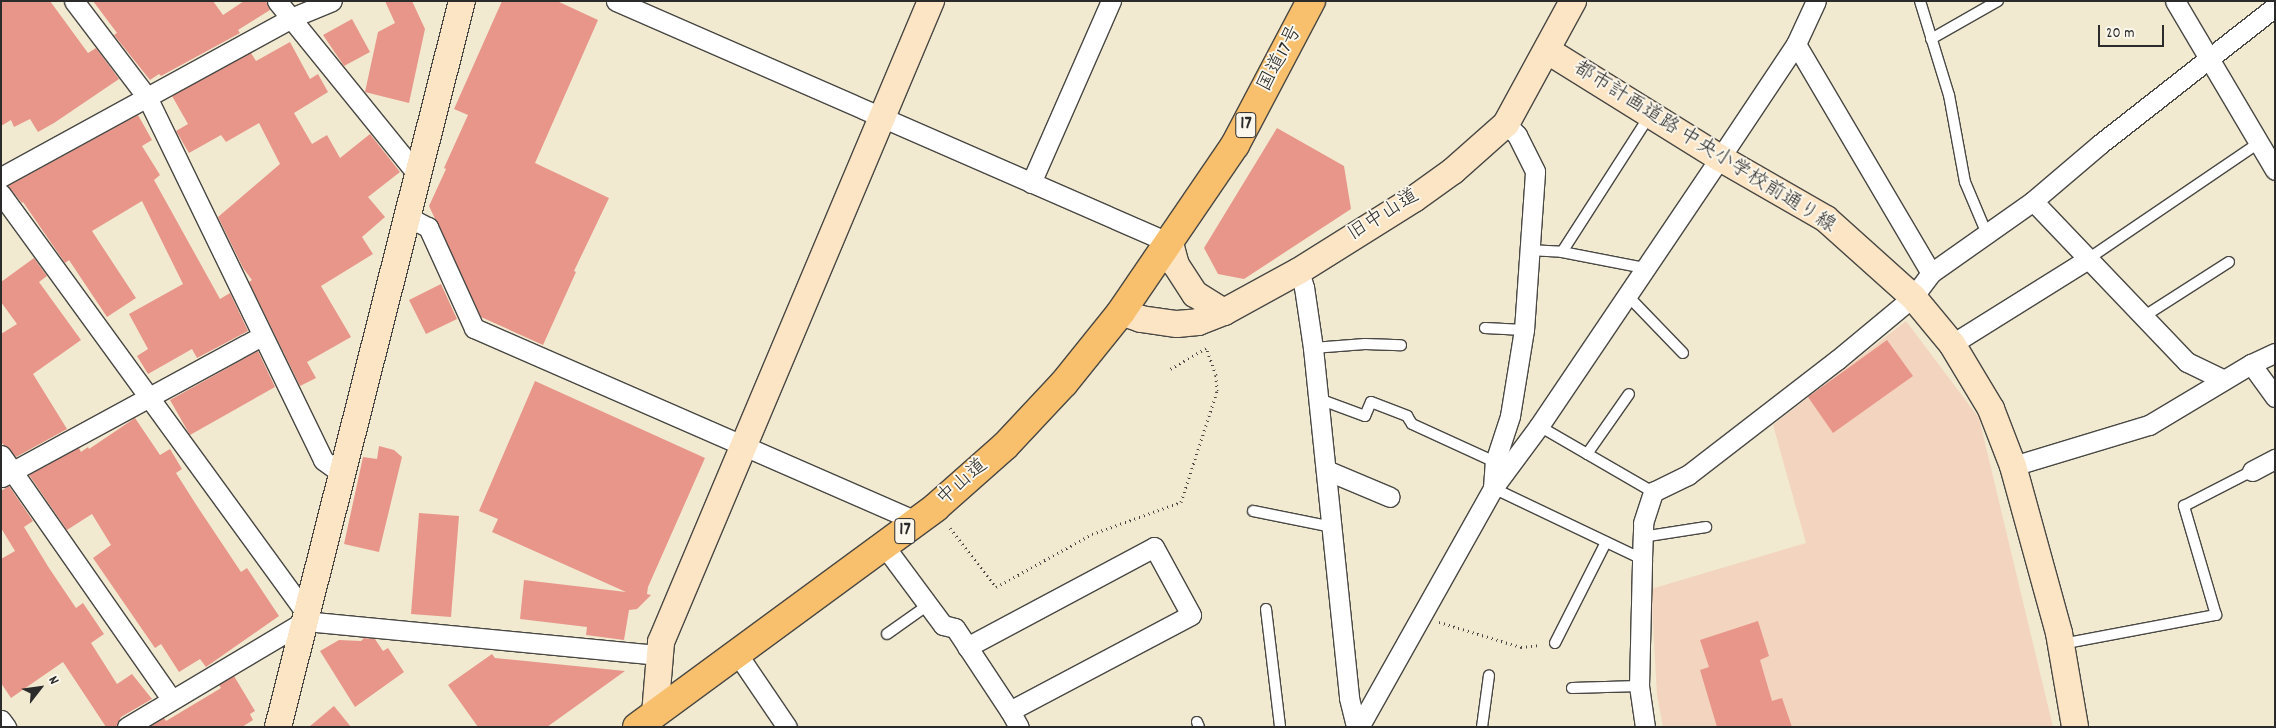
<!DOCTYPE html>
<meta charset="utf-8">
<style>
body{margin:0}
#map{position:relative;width:2276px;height:728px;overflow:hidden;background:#f1ead1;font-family:Dekko,"Klee One",sans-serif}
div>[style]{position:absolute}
.built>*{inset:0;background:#f3d4bf}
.building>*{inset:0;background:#e8968a}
.path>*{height:3px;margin-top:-1.5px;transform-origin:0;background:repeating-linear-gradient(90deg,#494844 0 1px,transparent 0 5px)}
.roads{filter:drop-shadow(1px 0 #494844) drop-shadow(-1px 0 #494844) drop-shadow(0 1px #494844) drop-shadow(0 -1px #494844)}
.lane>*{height:10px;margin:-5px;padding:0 5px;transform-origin:5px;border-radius:5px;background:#fff}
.street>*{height:19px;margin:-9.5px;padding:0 9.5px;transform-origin:9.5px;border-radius:9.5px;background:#fff}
.secondary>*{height:26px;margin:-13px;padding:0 13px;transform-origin:13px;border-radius:13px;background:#fce5c4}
.highway>*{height:28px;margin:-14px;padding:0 14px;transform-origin:14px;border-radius:14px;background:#f8bf6c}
span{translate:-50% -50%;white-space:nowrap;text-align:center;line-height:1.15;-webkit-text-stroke:4px #fbf7ec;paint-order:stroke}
.shield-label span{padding:1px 4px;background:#fbf7ec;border:1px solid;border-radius:4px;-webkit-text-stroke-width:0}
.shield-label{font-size:19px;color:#2b2b2b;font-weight:700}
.street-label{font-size:20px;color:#2b2b2b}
.frame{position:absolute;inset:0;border:2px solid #2b2b2b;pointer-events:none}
.north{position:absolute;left:15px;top:663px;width:50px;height:50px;-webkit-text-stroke:4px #fbf7ec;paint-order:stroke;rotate:60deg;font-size:14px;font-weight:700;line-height:20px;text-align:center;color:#2b2b2b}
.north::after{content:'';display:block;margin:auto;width:18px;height:22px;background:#2b2b2b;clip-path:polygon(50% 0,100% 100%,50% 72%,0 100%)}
.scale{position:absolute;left:2098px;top:25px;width:66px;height:22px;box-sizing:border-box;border:2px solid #2b2b2b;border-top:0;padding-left:6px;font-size:15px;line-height:18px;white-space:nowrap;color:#2b2b2b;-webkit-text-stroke:4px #fbf7ec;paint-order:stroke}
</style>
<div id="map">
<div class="built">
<div style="clip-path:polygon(1906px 321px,1979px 418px,2053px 727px,1663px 727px,1657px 696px,1651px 589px,1806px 543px,1773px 425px)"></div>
</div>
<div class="building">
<div style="clip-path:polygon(1px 1px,50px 1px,88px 53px,96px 48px,119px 79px,54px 123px,38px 132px,30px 119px,14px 127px,11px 120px,1px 126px)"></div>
<div style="clip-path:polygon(93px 1px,213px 1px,223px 15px,244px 1px,266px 1px,270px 10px,238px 30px,240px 33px,161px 76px,159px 74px,150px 80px,114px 35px,117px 33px)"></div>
<div style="clip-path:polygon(385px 1px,412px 1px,425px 29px,409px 103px,365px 92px,378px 32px,395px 23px)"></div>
<div style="clip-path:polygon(502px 1px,557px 1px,598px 20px,535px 163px,609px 198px,574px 271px,576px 272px,543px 345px,481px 317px,429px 206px,446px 169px,444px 168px,468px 115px,454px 109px)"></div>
<div style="clip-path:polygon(352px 19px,370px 52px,344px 66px,323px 35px)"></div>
<div style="clip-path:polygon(290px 42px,310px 79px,318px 74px,328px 92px,294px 113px,312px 144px,327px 135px,340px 158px,370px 134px,400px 172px,368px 197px,385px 217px,362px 237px,373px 254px,321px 286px,351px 337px,307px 362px,316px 378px,300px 386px,249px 282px,252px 280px,243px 268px,218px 217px,280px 164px,259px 123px,226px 142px,221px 135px,189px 153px,176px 131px,188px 124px,172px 96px,251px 53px,256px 61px)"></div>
<div style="clip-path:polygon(138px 115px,152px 140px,142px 146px,160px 175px,154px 180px,220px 299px,230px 293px,248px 331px,197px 358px,192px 349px,148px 374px,137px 356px,148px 349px,129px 314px,183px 284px,142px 201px,92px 231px,136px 298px,107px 317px,69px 260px,65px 263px,23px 202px,22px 203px,8px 186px)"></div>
<div style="clip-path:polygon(1277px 128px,1344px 166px,1351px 209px,1244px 279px,1218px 274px,1204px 248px)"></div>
<div style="clip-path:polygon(34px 258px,47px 276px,39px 282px,81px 340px,33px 374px,67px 429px,16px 457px,1px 442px,1px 334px,17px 324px,1px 302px,1px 282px)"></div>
<div style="clip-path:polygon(441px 284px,457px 319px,426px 334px,409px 300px)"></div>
<div style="clip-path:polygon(1887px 340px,1913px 376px,1833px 433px,1808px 397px)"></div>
<div style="clip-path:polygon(258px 351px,275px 387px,190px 435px,170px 400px)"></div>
<div style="clip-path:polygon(535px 381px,705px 458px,648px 587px,647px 594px,651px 595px,637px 609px,629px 610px,624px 640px,586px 635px,587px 627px,520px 619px,524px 580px,626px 592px,492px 532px,498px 519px,479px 511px)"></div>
<div style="clip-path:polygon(135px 418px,160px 455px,170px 449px,182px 469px,176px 473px,197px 506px,241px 572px,247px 568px,279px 616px,206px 667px,200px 659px,179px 672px,161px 644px,155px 648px,93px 558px,111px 545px,92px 514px,67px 530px,29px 475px,79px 448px,81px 452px,88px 447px,89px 449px)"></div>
<div style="clip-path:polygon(379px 446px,394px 450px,402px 457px,379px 552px,344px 544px,363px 457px,377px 459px)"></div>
<div style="clip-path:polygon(9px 486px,33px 521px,24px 527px,49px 568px,76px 608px,83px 603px,104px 634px,91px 643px,117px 684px,132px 674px,152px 699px,121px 717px,116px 727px,106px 727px,63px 662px,11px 698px,1px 683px,1px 559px,15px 551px,1px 528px,1px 491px)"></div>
<div style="clip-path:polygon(419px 513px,459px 516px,451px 617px,411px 614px)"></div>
<div style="clip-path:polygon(1758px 621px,1769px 656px,1760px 660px,1772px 701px,1782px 698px,1792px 727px,1717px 727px,1700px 670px,1709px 667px,1700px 640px)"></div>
<div style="clip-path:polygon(364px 638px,375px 639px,383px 651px,388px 648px,404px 672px,355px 707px,320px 651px,339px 640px,361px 641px)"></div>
<div style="clip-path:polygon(492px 654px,495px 658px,625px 671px,547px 727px,478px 727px,448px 685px)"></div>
<div style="clip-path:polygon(234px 676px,255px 711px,250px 714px,253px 720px,242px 727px,149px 727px,164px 718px,166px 721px,221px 688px,219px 685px)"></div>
<div style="clip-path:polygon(334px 706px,351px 727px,309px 727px)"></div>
</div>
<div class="path">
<div style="left:950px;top:528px;width:75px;rotate:52.1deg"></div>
<div style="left:996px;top:587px;width:110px;rotate:-28.9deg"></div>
<div style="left:1092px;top:534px;width:95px;rotate:-19.8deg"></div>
<div style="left:1181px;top:502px;width:117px;rotate:-72deg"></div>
<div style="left:1217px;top:391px;width:16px;rotate:-94deg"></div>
<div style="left:1216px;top:375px;width:29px;rotate:-110deg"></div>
<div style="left:1206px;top:348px;width:42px;rotate:149.7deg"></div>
<div style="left:1439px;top:622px;width:86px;rotate:17deg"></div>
<div style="left:1521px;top:647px;width:18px;rotate:-6deg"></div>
</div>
<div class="roads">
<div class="lane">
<div style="left:1920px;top:1px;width:98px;rotate:72.9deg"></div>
<div style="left:1949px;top:95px;width:88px;rotate:79.6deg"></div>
<div style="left:1965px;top:182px;width:56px;rotate:67.1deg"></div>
<div style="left:1931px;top:39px;width:77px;rotate:-29.6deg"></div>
<div style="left:1528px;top:250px;width:34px;rotate:3deg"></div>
<div style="left:1562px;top:252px;width:163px;rotate:-57.3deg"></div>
<div style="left:1562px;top:252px;width:84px;rotate:11deg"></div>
<div style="left:2088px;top:259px;width:207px;rotate:-34.2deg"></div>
<div style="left:1626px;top:294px;width:82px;rotate:46deg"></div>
<div style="left:2143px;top:317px;width:102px;rotate:-32.6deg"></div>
<div style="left:1485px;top:328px;width:39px;rotate:3deg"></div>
<div style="left:1313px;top:348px;width:52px;rotate:-4.4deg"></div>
<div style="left:1365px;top:344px;width:36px;rotate:2deg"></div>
<div style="left:1319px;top:399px;width:49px;rotate:20.3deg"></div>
<div style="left:1365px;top:416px;width:15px;rotate:-67deg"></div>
<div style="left:1371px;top:402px;width:39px;rotate:21deg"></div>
<div style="left:1407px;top:416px;width:9px;rotate:58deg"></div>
<div style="left:1412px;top:424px;width:91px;rotate:24.6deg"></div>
<div style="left:1539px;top:426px;width:132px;rotate:30.1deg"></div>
<div style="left:1587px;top:454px;width:73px;rotate:-55deg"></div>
<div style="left:1493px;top:488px;width:165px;rotate:25.5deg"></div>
<div style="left:1253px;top:511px;width:81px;rotate:11.4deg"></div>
<div style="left:1642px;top:537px;width:65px;rotate:-8.9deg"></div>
<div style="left:1266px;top:609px;width:119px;rotate:83.2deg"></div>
<div style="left:887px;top:634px;width:50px;rotate:-35.3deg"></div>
<div style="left:1555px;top:643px;width:113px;rotate:-63.2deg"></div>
<div style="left:2062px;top:644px;width:157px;rotate:-10.7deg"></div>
<div style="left:2216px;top:615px;width:114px;rotate:-106.4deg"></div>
<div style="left:2184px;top:506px;width:76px;rotate:-27.2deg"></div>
<div style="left:1572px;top:688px;width:67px;rotate:-1.7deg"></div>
<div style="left:1197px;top:722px;width:5px;rotate:68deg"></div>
<div style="left:1482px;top:727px;width:52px;rotate:-82.3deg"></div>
</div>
<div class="street">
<div style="left:74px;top:1px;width:121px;rotate:52.8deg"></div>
<div style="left:147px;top:97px;width:403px;rotate:64.1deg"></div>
<div style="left:323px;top:460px;width:24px;rotate:36deg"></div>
<div style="left:277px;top:1px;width:224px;rotate:51deg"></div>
<div style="left:616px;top:1px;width:605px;rotate:23.6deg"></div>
<div style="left:2175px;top:1px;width:196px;rotate:59.4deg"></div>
<div style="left:1796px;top:44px;width:266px;rotate:59.5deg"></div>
<div style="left:1px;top:177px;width:331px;rotate:-28.7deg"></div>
<div style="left:291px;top:18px;width:44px;rotate:-22.5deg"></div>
<div style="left:1031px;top:183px;width:199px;rotate:-66.3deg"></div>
<div style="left:1px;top:194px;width:518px;rotate:53.95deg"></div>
<div style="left:2033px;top:201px;width:223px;rotate:46.3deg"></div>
<div style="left:2187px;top:362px;width:41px;rotate:25.9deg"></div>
<div style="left:406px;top:216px;width:25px;rotate:27deg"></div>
<div style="left:428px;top:227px;width:111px;rotate:65.5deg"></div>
<div style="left:474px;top:328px;width:484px;rotate:23.6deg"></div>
<div style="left:1299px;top:271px;width:17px;rotate:73deg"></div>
<div style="left:1304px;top:287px;width:62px;rotate:81.6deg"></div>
<div style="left:1313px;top:348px;width:352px;rotate:84.1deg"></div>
<div style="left:1349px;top:698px;width:30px;rotate:76deg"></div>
<div style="left:1952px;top:344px;width:160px;rotate:-32deg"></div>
<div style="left:2251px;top:364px;width:41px;rotate:54deg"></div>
<div style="left:1px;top:455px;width:297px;rotate:55.1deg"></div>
<div style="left:2013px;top:466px;width:142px;rotate:-16.8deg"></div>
<div style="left:2149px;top:425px;width:119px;rotate:-30.9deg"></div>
<div style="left:2251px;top:364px;width:26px;rotate:-25deg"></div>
<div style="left:1326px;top:470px;width:69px;rotate:22.9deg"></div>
<div style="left:2252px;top:471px;width:26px;rotate:-28deg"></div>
<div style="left:2px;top:477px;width:296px;rotate:-28.5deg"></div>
<div style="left:1493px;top:488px;width:77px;rotate:-53.4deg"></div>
<div style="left:1539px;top:426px;width:323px;rotate:-56deg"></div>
<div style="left:1720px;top:158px;width:137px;rotate:-56.3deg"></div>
<div style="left:1796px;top:44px;width:47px;rotate:-65.1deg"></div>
<div style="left:885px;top:547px;width:97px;rotate:53.4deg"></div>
<div style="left:943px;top:625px;width:12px;rotate:14deg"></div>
<div style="left:955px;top:628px;width:100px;rotate:56.5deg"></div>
<div style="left:967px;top:647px;width:212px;rotate:-28.1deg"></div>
<div style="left:1154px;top:547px;width:77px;rotate:61.4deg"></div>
<div style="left:1191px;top:615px;width:205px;rotate:152.1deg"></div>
<div style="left:1010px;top:711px;width:18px;rotate:61deg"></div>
<div style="left:738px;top:655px;width:87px;rotate:55.8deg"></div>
<div style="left:1px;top:720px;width:9px;rotate:54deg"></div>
<div style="left:127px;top:727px;width:207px;rotate:-30.8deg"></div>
<div style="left:305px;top:621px;width:357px;rotate:5.5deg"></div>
<div style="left:1359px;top:727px;width:274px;rotate:-60.7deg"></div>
<div style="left:1493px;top:488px;width:26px;rotate:-86deg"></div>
<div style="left:1495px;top:462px;width:48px;rotate:-71.9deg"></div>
<div style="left:1510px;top:416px;width:87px;rotate:-80.8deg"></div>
<div style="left:1524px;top:330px;width:159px;rotate:-86deg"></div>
<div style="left:1535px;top:171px;width:40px;rotate:-116.6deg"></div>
<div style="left:1517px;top:135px;width:16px;rotate:-135deg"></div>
<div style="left:1645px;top:727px;width:41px;rotate:-98.3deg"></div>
<div style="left:1639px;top:686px;width:127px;rotate:-88.6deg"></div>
<div style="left:1642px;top:559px;width:36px;rotate:-88deg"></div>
<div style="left:1643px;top:523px;width:33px;rotate:-72deg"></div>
<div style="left:1653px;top:492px;width:39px;rotate:-26deg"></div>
<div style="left:1688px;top:475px;width:188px;rotate:-37.7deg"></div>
<div style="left:1837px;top:360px;width:99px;rotate:-39.7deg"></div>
<div style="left:1913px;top:297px;width:30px;rotate:-53deg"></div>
<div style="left:1931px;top:273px;width:125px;rotate:-35.2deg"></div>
<div style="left:2033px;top:201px;width:88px;rotate:-40.4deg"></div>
<div style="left:2100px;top:144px;width:222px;rotate:-38.1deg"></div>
</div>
<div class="secondary">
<div style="left:1548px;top:51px;width:203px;rotate:31.9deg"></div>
<div style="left:1720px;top:158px;width:122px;rotate:29.9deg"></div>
<div style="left:1826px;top:219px;width:117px;rotate:41.9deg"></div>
<div style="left:1913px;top:297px;width:61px;rotate:50.3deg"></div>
<div style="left:1952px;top:344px;width:76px;rotate:59deg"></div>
<div style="left:1991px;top:409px;width:61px;rotate:68.9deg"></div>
<div style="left:2013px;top:466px;width:173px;rotate:74.6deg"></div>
<div style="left:2059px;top:633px;width:95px;rotate:80.3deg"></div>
<div style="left:1170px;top:243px;width:23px;rotate:75deg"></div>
<div style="left:1176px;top:265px;width:35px;rotate:57deg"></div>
<div style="left:1195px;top:294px;width:34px;rotate:32deg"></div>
<div style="left:1121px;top:312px;width:21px;rotate:19deg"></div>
<div style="left:1141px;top:319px;width:36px;rotate:8deg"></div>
<div style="left:1177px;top:324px;width:21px;rotate:-5deg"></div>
<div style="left:1198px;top:322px;width:28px;rotate:-21deg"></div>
<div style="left:1224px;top:312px;width:85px;rotate:-28.7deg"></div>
<div style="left:1299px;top:271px;width:136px;rotate:-32.1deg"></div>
<div style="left:1414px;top:199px;width:48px;rotate:-35.7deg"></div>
<div style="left:1453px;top:171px;width:71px;rotate:-41.6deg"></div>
<div style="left:1506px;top:124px;width:140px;rotate:-61.4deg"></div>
<div style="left:655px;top:714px;width:72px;rotate:-85.2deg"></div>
<div style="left:661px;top:642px;width:696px;rotate:-67.16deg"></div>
<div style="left:278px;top:727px;width:749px;rotate:-75.78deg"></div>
</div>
<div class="highway">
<div style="left:637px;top:727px;width:371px;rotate:-36.3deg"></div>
<div style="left:936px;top:507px;width:92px;rotate:-41.5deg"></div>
<div style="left:1005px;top:446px;width:86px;rotate:-46.9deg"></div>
<div style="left:1064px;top:383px;width:91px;rotate:-51.2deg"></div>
<div style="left:1121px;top:312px;width:202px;rotate:-55.7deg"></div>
<div style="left:1235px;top:145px;width:163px;rotate:-62.2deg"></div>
</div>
</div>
<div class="shield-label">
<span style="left:1246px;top:125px">17</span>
<span style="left:905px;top:531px">17</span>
</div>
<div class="street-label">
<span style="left:1281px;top:59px;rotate:-62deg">国道17号</span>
<span style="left:1704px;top:148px;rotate:32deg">都市計画道路 中央小学校前通り線</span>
<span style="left:1384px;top:216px;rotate:-32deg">旧中山道</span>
<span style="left:963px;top:483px;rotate:-41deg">中山道</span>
</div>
<div class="frame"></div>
<div class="north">N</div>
<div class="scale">20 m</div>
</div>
